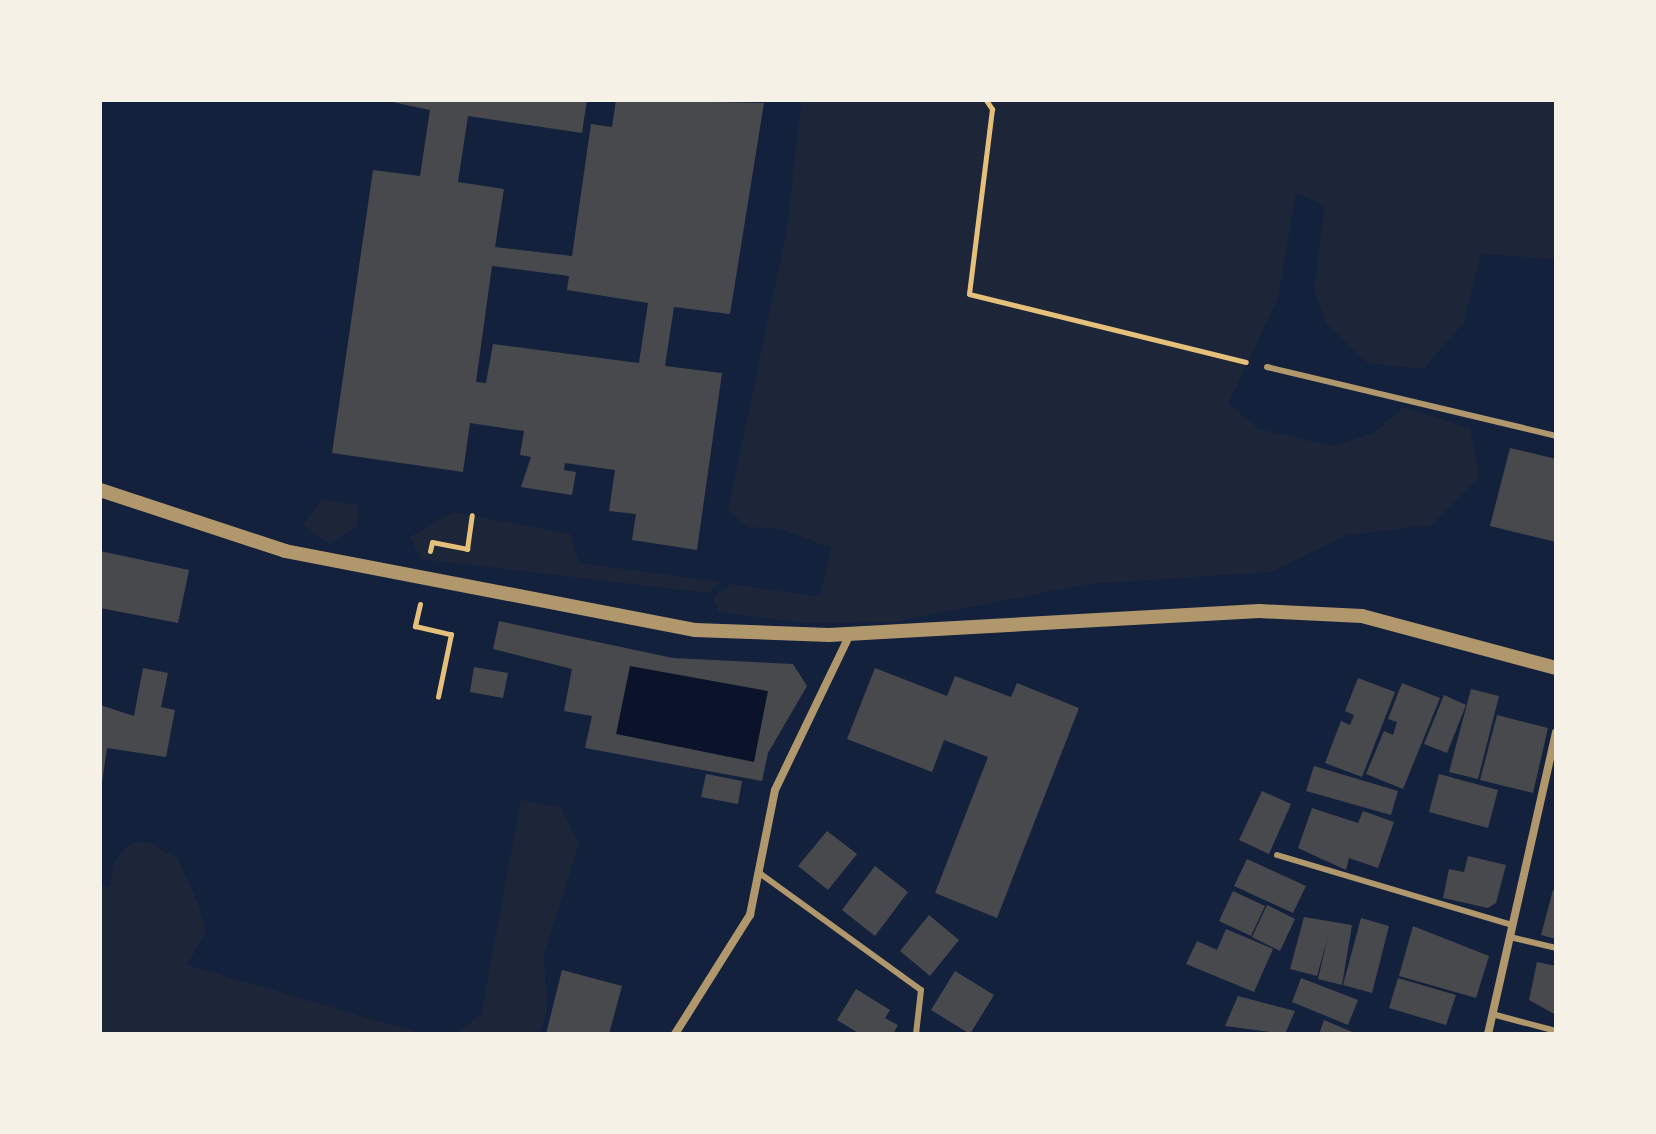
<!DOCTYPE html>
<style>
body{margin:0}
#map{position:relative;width:1656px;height:1134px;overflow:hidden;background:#14213d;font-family:Mulish,sans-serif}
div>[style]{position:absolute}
.green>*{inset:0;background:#1d2539}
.water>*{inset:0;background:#0b132b}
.building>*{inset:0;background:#48494c}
.path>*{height:5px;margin:-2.5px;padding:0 2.5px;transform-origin:2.5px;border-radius:2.5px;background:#e5c07b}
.service>*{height:6px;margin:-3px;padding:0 3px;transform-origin:3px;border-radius:3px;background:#b1986c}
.minor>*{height:8px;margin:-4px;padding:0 4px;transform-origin:4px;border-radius:4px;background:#b1986c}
.tertiary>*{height:14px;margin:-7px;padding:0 7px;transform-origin:7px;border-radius:7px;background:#b1986c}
span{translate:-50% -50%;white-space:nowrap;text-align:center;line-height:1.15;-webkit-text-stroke:8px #f6f1e7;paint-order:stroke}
.frame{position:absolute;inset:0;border:102px solid #f6f1e7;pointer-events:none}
</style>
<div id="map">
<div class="green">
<div style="clip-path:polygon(802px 100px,1556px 100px,1556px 259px,1481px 254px,1464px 322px,1423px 369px,1368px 363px,1326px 323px,1314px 289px,1325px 205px,1296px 193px,1278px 298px,1228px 404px,1259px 429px,1331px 446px,1374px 433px,1403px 407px,1470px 428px,1479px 477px,1431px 525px,1348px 535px,1270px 572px,1088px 584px,893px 622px,805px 623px,719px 612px,713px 597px,731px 584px,820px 597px,831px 548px,781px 529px,749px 527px,728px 511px,786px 234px)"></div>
<div style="clip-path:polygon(322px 499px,358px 505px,357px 526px,329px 544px,303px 524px)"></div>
<div style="clip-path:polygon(453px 512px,570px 534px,579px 563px,720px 582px,709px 593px,421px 559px,410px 537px)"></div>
<div style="clip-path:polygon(521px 800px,561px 808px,579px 844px,544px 954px,547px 1012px,539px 1034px,455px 1034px,481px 1015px)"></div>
<div style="clip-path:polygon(131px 843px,150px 843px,178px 859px,198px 903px,206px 932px,187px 965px,423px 1034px,100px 1034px,100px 886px,110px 886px,115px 860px)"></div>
</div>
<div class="water">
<div style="clip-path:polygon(630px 666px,768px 691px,754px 762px,616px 734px)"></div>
</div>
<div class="building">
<div style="clip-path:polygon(evenodd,383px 100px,587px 100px,582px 133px,468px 116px,458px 182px,504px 189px,495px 247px,572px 256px,591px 124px,612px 127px,616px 100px,764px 103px,730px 314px,674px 307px,665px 366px,722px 373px,697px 550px,632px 540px,636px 514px,609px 511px,615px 470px,565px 463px,564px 470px,576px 472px,572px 495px,521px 487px,531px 457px,520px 455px,524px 431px,470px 423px,463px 472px,332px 453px,373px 170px,420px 176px,430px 110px,383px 100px,492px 266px,569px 276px,567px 290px,648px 303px,639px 363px,493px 344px,486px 383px,476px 382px,492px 266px)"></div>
<div style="clip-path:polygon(1510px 448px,1556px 459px,1556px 542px,1490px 526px)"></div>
<div style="clip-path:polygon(100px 551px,189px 570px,178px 623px,100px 608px)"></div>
<div style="clip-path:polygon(evenodd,499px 621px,673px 658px,793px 664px,807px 686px,768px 753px,762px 781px,585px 748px,592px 716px,564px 711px,572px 669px,493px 649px,499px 621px,630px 666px,768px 691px,754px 762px,616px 734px,630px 666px)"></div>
<div style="clip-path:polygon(474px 667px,508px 673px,503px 698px,470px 692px)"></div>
<div style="clip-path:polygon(143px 668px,168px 673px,161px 707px,175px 710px,166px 757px,107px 748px,100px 796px,100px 705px,134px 716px)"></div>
<div style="clip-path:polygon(875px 668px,947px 696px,955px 676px,1011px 697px,1017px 683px,1079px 708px,997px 918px,935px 893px,988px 757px,944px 740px,932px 772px,847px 739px)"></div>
<div style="clip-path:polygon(1358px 678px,1395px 692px,1362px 777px,1325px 763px,1341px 721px,1350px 725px,1354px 715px,1345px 711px)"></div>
<div style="clip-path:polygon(1402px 683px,1440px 698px,1403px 789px,1366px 774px,1384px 731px,1393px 735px,1397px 722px,1388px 719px)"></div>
<div style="clip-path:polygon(1471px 689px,1499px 696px,1478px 779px,1449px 772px)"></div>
<div style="clip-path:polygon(1444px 695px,1466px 705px,1447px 753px,1424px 744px)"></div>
<div style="clip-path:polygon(1497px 715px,1548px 728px,1533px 793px,1480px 780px)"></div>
<div style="clip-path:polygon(1314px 766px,1398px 791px,1391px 815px,1306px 791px)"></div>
<div style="clip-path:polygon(706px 774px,742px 781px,738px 804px,701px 797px)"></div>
<div style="clip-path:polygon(1439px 774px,1498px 790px,1488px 828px,1429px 812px)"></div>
<div style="clip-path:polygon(1262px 791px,1291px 804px,1269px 854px,1239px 840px)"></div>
<div style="clip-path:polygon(1312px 808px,1358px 823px,1363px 811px,1394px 822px,1378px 868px,1349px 858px,1346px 870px,1298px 848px)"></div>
<div style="clip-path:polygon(827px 831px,857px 854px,828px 890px,798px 866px)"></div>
<div style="clip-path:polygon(1468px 856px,1506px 865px,1496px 903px,1488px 908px,1443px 898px,1449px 869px,1464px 872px)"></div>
<div style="clip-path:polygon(1247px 859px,1306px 886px,1293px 913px,1234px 886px)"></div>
<div style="clip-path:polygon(875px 866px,908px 892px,875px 936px,842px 910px)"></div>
<div style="clip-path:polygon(1553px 890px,1556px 891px,1556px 939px,1541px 935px)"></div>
<div style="clip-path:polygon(1233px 891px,1265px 906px,1251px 936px,1219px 921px)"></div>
<div style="clip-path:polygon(1267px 905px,1295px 919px,1280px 951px,1252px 937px)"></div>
<div style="clip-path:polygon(929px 915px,959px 940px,930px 976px,900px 951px)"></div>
<div style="clip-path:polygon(1304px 917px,1352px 925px,1342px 985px,1318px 979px,1328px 936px,1317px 976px,1290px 969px)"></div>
<div style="clip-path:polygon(1361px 918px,1389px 926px,1372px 993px,1343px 985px)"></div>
<div style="clip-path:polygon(1413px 926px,1489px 956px,1476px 998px,1399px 976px)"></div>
<div style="clip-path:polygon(1226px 929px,1273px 949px,1254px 992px,1186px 964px,1197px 941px,1217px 950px)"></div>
<div style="clip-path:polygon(1537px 962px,1556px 966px,1556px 1015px,1529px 1000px)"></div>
<div style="clip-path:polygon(562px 970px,622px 986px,609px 1034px,546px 1034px)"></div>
<div style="clip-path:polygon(955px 971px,994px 995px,970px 1034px,931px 1010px)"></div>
<div style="clip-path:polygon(1301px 978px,1358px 1000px,1348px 1025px,1292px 1002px)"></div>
<div style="clip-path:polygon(1398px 978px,1456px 995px,1446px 1025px,1389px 1008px)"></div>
<div style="clip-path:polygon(856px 989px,890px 1010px,885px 1018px,898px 1025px,893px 1034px,860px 1034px,837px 1020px)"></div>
<div style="clip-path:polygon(1238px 996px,1295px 1011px,1285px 1034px,1225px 1026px)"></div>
<div style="clip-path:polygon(1324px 1020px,1357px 1034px,1319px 1034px)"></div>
</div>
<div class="path">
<div style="left:986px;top:100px;width:11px;rotate:56deg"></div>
<div style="left:992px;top:109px;width:186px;rotate:97.1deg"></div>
<div style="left:969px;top:294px;width:285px;rotate:13.8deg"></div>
<div style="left:430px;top:551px;width:9px;rotate:-77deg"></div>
<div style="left:432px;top:542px;width:36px;rotate:11deg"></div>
<div style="left:467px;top:549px;width:34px;rotate:-82deg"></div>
<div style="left:420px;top:604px;width:23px;rotate:103deg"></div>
<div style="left:415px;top:626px;width:37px;rotate:13deg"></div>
<div style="left:451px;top:634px;width:64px;rotate:101.7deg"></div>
</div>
<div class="service">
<div style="left:1267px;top:367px;width:297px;rotate:13.4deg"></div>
<div style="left:1277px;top:855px;width:245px;rotate:16.6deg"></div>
<div style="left:758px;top:872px;width:201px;rotate:35.9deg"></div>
<div style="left:921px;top:990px;width:44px;rotate:96.5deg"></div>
<div style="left:1510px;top:937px;width:47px;rotate:13.4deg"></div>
<div style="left:1492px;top:1014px;width:66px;rotate:14.9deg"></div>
</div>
<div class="minor">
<div style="left:675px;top:1034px;width:141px;rotate:-57.8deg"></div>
<div style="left:750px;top:915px;width:127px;rotate:-78.7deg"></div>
<div style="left:775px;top:790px;width:173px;rotate:-64.3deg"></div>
<div style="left:1488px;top:1034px;width:309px;rotate:-77.3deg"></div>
</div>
<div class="tertiary">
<div style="left:100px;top:490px;width:195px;rotate:18.2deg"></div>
<div style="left:285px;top:551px;width:418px;rotate:10.9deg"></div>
<div style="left:695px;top:630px;width:134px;rotate:2.1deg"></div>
<div style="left:829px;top:635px;width:431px;rotate:-3.2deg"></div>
<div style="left:1259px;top:611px;width:103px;rotate:2.8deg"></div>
<div style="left:1362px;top:616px;width:201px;rotate:15deg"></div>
</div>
<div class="frame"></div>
</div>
